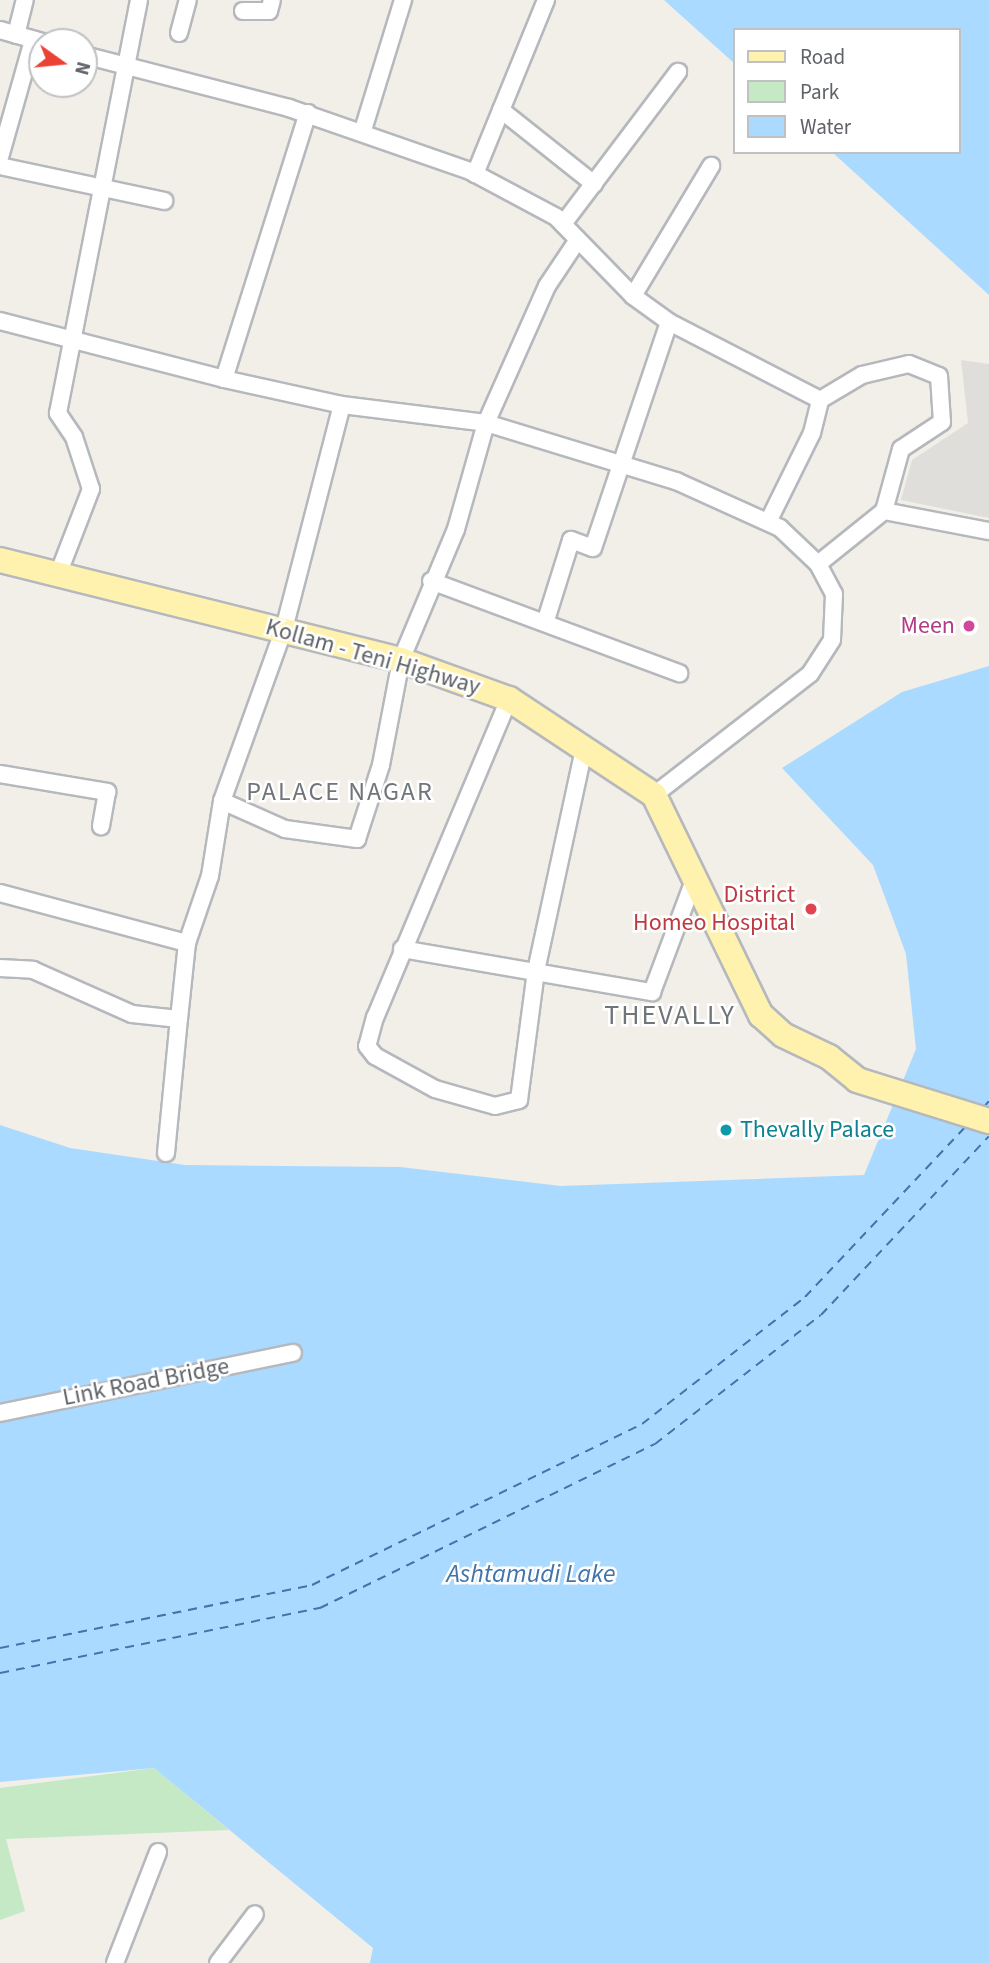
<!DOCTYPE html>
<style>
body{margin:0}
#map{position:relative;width:989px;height:1963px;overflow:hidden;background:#f1efe8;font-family:"Source Sans 3",sans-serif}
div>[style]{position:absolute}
.industrial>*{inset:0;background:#e0deda}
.green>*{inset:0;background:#c5e8c5}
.water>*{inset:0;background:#aadaff}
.ferry>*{height:2px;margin-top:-1px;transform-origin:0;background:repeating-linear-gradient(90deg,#4174aa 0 9px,transparent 0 16px)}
.roads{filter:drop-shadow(2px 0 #b5b8bc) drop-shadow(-2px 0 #b5b8bc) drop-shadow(0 2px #b5b8bc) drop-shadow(0 -2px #b5b8bc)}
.street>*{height:16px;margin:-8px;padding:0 8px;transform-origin:8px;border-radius:8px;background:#fff}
.primary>*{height:24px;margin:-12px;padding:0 12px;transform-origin:12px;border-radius:12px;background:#fff2af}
.dots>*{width:19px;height:19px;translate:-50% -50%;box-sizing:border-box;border:4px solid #fff;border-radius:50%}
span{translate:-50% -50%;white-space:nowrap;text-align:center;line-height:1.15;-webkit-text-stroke:5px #fff;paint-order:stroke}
.hotel-label{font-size:24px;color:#b23c85}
.right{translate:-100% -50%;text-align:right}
.street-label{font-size:24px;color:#5f6368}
.health-label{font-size:24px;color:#be3a42}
.culture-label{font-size:24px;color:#0d838f}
.left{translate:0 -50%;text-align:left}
.neighbourhood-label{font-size:26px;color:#70757a;letter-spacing:2px}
.water-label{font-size:26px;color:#4174aa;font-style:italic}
.quarter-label{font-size:28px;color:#70757a;letter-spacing:2px}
.legend{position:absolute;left:733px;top:28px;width:228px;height:126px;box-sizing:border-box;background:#fff;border:2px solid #bfc1c3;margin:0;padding:9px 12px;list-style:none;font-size:21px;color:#5f6368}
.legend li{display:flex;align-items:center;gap:14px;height:35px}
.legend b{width:35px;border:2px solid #bfc1c3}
.north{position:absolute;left:28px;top:28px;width:70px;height:70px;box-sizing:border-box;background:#fff;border:2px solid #bfc1c3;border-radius:50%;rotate:105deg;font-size:19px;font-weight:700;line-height:28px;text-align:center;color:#5f6368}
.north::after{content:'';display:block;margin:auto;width:24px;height:32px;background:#ea4335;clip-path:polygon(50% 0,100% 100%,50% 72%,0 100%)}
</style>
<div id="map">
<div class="industrial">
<div style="clip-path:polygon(961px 360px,989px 364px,989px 518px,901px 500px,912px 460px,968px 423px)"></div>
</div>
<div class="green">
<div style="clip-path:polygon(154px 1768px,229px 1830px,6px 1839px,25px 1911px,0 1920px,0 1788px)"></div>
</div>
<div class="water">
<div style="clip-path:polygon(664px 0,989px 0,989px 295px,832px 152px,959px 152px,959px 30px,735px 30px,735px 64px)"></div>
<div style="clip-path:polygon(989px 666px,989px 1963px,370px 1963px,373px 1948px,154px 1768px,0 1782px,0 1125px,70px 1148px,185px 1165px,400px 1167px,561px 1186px,864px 1175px,916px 1049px,906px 954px,873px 865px,782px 768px,902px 692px)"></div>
</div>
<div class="ferry">
<div style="left:983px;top:1108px;width:9px;rotate:-49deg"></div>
<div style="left:0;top:1648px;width:318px;rotate:-11.4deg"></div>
<div style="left:312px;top:1585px;width:367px;rotate:-26deg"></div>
<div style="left:642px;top:1424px;width:207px;rotate:-37.9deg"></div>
<div style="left:805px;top:1297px;width:236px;rotate:-46.7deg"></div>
<div style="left:0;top:1673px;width:327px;rotate:-11.5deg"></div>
<div style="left:320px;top:1608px;width:373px;rotate:-26.1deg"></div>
<div style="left:655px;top:1444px;width:210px;rotate:-37.9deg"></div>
<div style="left:821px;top:1315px;width:245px;rotate:-46.8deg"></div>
</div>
<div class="roads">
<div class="street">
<div style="left:243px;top:11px;width:26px"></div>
<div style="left:269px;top:11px;width:11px;rotate:-75deg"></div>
<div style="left:0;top:30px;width:44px;rotate:15.9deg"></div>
<div style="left:179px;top:33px;width:34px;rotate:-75deg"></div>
<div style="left:16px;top:35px;width:36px;rotate:-76deg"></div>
<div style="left:84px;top:55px;width:212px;rotate:14.5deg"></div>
<div style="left:289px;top:108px;width:192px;rotate:19.2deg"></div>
<div style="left:470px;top:171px;width:98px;rotate:28.1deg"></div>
<div style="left:556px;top:217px;width:110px;rotate:45.7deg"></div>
<div style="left:633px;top:296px;width:44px;rotate:35.8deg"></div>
<div style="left:669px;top:322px;width:170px;rotate:27.3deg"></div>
<div style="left:820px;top:400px;width:49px;rotate:-30.8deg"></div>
<div style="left:862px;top:375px;width:48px;rotate:-13.2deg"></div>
<div style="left:909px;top:364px;width:32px;rotate:22deg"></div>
<div style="left:939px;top:376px;width:46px;rotate:86.3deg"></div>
<div style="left:942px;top:422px;width:49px;rotate:146.6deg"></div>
<div style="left:901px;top:449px;width:64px;rotate:105.3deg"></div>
<div style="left:501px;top:110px;width:119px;rotate:38.5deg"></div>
<div style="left:363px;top:130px;width:136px;rotate:-72.9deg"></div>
<div style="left:0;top:157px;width:122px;rotate:-74.2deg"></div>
<div style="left:0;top:166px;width:168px;rotate:12deg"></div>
<div style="left:475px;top:174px;width:188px;rotate:-67.8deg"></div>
<div style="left:563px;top:224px;width:191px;rotate:-52.9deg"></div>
<div style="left:633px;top:296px;width:152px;rotate:-59deg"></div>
<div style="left:0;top:321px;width:231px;rotate:14.5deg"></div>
<div style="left:224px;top:379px;width:279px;rotate:-72.5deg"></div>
<div style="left:224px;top:379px;width:121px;rotate:12.4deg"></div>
<div style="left:768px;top:522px;width:99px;rotate:-63.7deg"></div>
<div style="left:812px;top:433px;width:34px;rotate:-76deg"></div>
<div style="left:818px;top:564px;width:85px;rotate:-38.8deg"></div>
<div style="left:884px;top:511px;width:107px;rotate:10.8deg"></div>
<div style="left:59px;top:572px;width:89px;rotate:-68.9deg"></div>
<div style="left:91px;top:489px;width:55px;rotate:-108.1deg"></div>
<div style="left:74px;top:437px;width:29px;rotate:-124deg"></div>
<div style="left:58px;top:413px;width:421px;rotate:-78.9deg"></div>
<div style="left:431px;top:581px;width:265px;rotate:20.4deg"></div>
<div style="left:546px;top:620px;width:84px;rotate:-72.6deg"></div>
<div style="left:571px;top:540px;width:23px;rotate:20deg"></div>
<div style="left:593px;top:548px;width:238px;rotate:-71.4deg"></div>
<div style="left:509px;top:699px;width:345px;rotate:112.8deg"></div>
<div style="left:375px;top:1017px;width:30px;rotate:105deg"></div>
<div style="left:367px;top:1046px;width:13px;rotate:51deg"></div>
<div style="left:375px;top:1056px;width:68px;rotate:28.8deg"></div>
<div style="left:435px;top:1089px;width:62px;rotate:15.8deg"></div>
<div style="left:495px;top:1106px;width:25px;rotate:-14deg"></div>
<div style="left:519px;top:1100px;width:130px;rotate:-82.5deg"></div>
<div style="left:536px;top:971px;width:227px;rotate:-77.8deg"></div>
<div style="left:0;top:774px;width:109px;rotate:9.5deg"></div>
<div style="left:107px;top:792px;width:35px;rotate:100deg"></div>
<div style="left:222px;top:801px;width:69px;rotate:24deg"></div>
<div style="left:285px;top:829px;width:73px;rotate:7.9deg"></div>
<div style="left:357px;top:839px;width:78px;rotate:-72deg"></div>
<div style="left:381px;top:765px;width:107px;rotate:-79.2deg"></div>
<div style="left:401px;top:660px;width:142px;rotate:-67.2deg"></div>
<div style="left:456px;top:529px;width:110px;rotate:-74.2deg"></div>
<div style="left:486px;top:423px;width:150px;rotate:-66deg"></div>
<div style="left:547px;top:286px;width:54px;rotate:-56.3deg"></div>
<div style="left:0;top:893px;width:194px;rotate:15deg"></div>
<div style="left:402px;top:949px;width:254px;rotate:9.8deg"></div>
<div style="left:652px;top:992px;width:125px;rotate:-69.4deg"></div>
<div style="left:0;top:968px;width:33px;rotate:3deg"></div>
<div style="left:33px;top:970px;width:108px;rotate:24deg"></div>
<div style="left:132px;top:1014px;width:47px;rotate:6.1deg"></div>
<div style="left:179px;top:1019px;width:76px;rotate:-84deg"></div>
<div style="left:187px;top:943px;width:71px;rotate:-71.1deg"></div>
<div style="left:210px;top:876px;width:76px;rotate:-80.9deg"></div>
<div style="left:222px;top:801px;width:183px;rotate:-70.2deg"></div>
<div style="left:284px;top:629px;width:231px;rotate:-75.5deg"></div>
<div style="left:342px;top:405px;width:145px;rotate:7.1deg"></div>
<div style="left:486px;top:423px;width:199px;rotate:17deg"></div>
<div style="left:676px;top:481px;width:114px;rotate:24.3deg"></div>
<div style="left:780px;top:528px;width:52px;rotate:43.5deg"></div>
<div style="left:818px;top:564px;width:34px;rotate:62deg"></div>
<div style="left:834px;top:594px;width:46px;rotate:92.5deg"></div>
<div style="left:832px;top:640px;width:40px;rotate:122.9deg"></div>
<div style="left:810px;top:674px;width:197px;rotate:142.2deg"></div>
<div style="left:166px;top:1153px;width:135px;rotate:-84.5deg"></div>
<div style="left:0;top:1413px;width:299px;rotate:-11.6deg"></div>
<div style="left:115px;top:1963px;width:119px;rotate:-68.8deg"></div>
<div style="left:218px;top:1963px;width:61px;rotate:-52.9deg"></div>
</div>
<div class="primary">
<div style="left:0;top:560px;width:413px;rotate:14deg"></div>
<div style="left:401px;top:660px;width:115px;rotate:19.9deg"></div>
<div style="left:509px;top:699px;width:174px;rotate:33.5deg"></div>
<div style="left:654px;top:795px;width:245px;rotate:64.1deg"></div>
<div style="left:761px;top:1015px;width:30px;rotate:42deg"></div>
<div style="left:783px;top:1035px;width:51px;rotate:25.6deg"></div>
<div style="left:829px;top:1057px;width:36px;rotate:39deg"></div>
<div style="left:857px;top:1080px;width:138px;rotate:17.3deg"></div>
</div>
</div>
<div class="dots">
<div style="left:969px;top:626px;background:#d1479c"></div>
<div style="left:811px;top:909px;background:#e0444e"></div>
<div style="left:726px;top:1130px;background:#0f9aa8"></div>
</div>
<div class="hotel-label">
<span class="right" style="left:955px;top:626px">Meen</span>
</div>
<div class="street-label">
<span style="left:373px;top:657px;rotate:16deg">Kollam - Teni Highway</span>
<span style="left:146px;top:1382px;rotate:-11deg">Link Road Bridge</span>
</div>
<div class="health-label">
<span class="right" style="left:795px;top:909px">District<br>Homeo Hospital</span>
</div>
<div class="culture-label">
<span class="left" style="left:740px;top:1130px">Thevally Palace</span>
</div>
<div class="neighbourhood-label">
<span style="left:340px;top:792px">PALACE NAGAR</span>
</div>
<div class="water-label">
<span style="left:531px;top:1574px">Ashtamudi Lake</span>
</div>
<div class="quarter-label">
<span style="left:670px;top:1015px">THEVALLY</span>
</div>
<ul class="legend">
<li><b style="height:9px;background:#fff2af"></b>Road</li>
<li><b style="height:19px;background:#c5e8c5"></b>Park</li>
<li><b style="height:19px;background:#aadaff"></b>Water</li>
</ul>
<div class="north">N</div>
</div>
